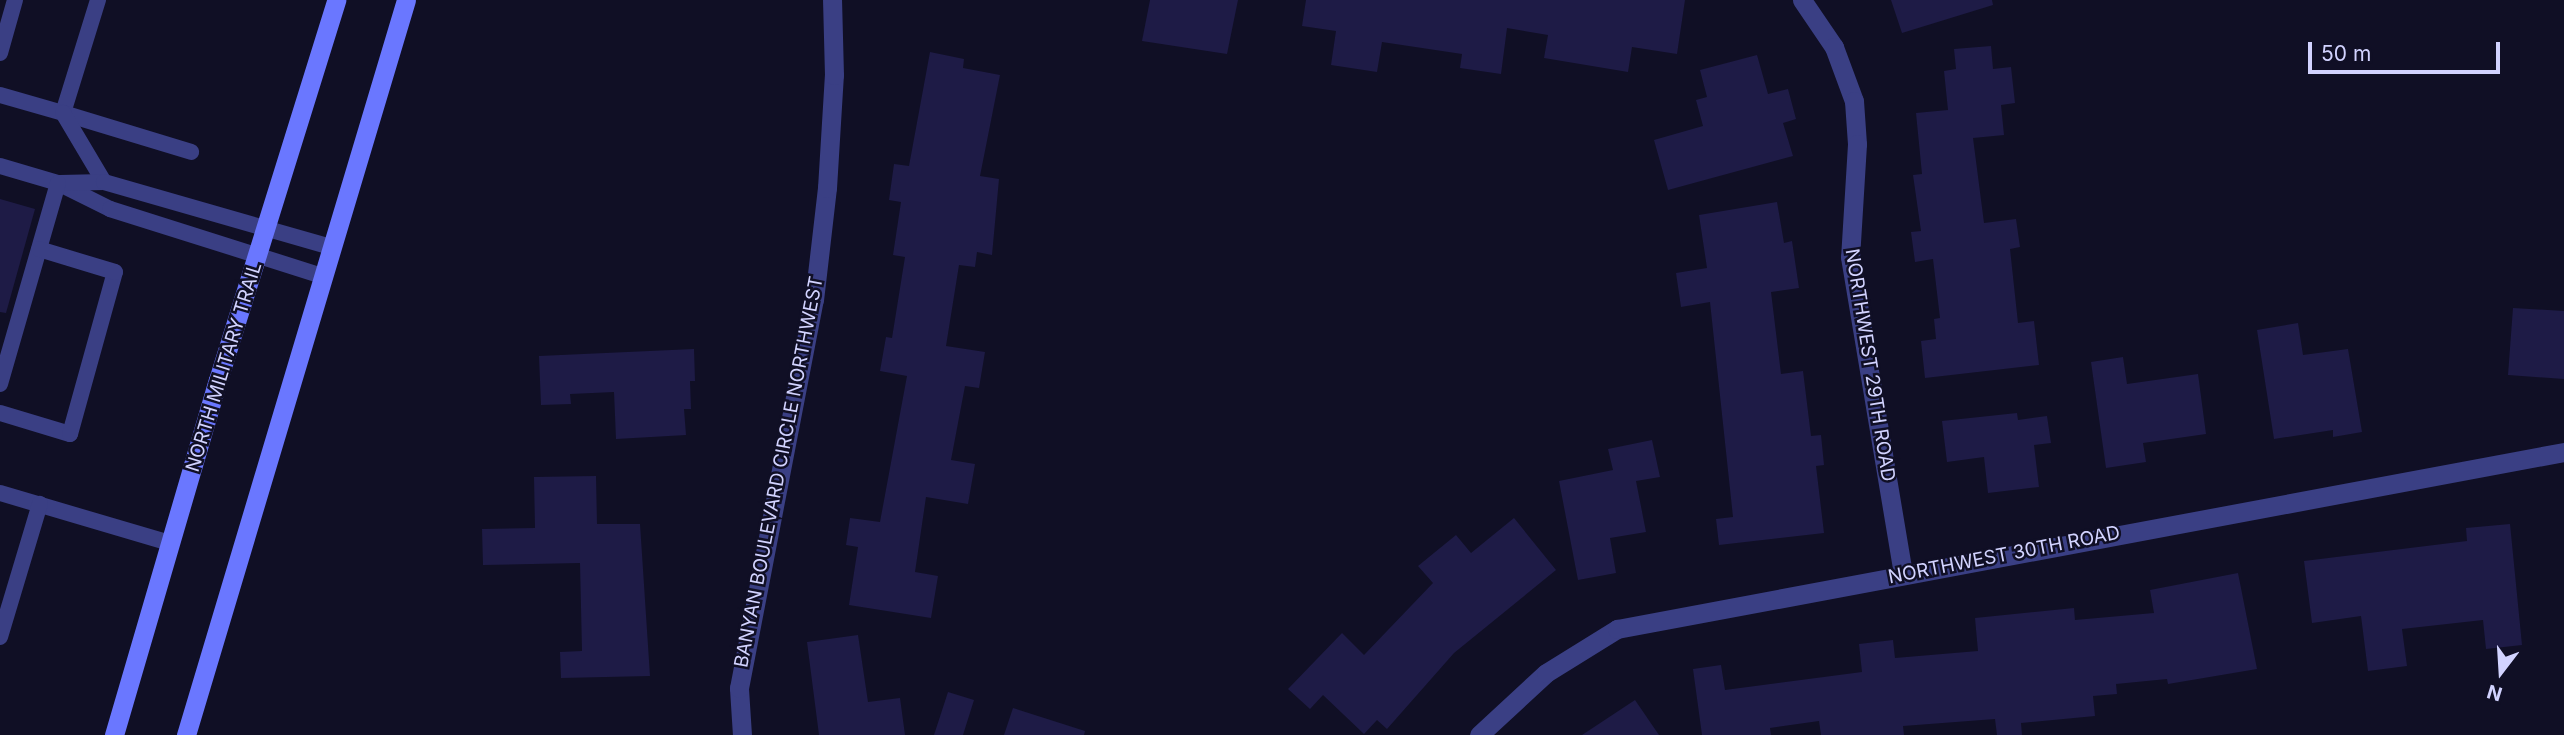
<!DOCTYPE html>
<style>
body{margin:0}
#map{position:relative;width:2564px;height:735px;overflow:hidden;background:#100f25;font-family:Inter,sans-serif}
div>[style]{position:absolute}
.building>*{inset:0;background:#1e1b46}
.service>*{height:16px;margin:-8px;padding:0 8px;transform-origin:8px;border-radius:8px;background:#3a3f84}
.minor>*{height:19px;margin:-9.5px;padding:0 9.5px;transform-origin:9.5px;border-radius:9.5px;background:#3a3f84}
.secondary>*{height:19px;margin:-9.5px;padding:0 9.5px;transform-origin:9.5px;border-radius:9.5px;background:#6a77ff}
span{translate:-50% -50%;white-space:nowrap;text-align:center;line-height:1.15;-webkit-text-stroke:5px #100f25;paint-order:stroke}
.street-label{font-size:19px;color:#d2d3ff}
.north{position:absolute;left:2466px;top:637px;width:70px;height:70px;-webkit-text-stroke:5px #100f25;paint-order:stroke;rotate:197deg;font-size:19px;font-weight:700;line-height:28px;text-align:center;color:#d2d3ff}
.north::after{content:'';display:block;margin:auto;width:24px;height:32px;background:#d2d3ff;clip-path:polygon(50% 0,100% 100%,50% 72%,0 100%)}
.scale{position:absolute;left:2308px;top:42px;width:192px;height:32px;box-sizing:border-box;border:4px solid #d2d3ff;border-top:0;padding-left:9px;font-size:21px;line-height:24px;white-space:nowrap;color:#d2d3ff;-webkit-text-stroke:5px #100f25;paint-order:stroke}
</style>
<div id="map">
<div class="building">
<div style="clip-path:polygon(1150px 0,1238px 0,1227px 54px,1142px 41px)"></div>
<div style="clip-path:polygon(1306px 0,1685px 0,1677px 54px,1632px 47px,1628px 72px,1544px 58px,1548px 35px,1507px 28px,1501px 74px,1460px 68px,1462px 54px,1382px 42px,1377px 72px,1331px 65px,1336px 31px,1302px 26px)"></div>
<div style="clip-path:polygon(1891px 0,1992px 0,1993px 5px,1902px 33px)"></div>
<div style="clip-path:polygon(1991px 46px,1993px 69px,2011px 67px,2015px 103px,2001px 105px,2004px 135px,1973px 138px,1984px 223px,2016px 219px,2020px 247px,2010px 249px,2018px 323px,2034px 321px,2039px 365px,1925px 378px,1921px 341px,1936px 339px,1934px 319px,1940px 318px,1933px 259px,1915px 262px,1911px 232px,1921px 231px,1913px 175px,1922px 174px,1916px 113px,1948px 110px,1944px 71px,1956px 69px,1954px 49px)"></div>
<div style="clip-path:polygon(930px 52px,964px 59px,963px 68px,1000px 75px,980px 176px,999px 179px,992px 255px,977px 252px,975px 267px,959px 265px,946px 346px,985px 352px,979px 388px,965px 386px,951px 460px,975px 464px,968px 504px,926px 497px,915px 572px,938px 576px,931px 618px,849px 605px,858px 547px,846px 545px,850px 518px,880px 522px,907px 376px,880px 371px,886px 337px,892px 338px,905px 257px,893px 255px,901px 202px,889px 200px,894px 164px,909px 166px)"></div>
<div style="clip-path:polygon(1757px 55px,1768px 94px,1788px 89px,1796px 119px,1783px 123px,1793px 156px,1668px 190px,1654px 140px,1703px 126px,1696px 100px,1707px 97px,1700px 70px)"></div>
<div style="clip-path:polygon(0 199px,35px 209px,6px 313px,0 312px)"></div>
<div style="clip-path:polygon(1777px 202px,1784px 243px,1792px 241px,1799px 288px,1771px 292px,1781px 374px,1803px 371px,1811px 436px,1821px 435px,1824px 465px,1816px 466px,1824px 533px,1719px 545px,1716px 519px,1733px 517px,1710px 302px,1681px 307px,1676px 273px,1707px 268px,1699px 215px)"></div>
<div style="clip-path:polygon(2513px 308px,2564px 311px,2564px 379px,2508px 375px)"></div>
<div style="clip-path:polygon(2298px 323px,2303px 355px,2348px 349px,2362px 432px,2333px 437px,2333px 430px,2274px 439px,2257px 330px)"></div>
<div style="clip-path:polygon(694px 349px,695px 381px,690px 381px,691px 409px,684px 409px,686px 435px,616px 439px,614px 392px,570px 394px,571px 404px,541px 405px,539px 356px)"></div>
<div style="clip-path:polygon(2123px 357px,2127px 384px,2198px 374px,2206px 434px,2143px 443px,2146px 462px,2106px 468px,2091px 362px)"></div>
<div style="clip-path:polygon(2017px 413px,2018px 420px,2047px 416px,2051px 443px,2034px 445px,2039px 487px,1988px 493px,1984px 457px,1947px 462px,1942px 421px)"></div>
<div style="clip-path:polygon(1652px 440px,1660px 477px,1636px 481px,1646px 532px,1610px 538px,1616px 573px,1578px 580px,1559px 481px,1613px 470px,1608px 449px)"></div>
<div style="clip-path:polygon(596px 476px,597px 524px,640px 524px,650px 676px,561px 678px,560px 652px,582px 651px,580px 563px,483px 565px,482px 529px,535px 528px,534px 477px)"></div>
<div style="clip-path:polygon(1514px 518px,1556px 570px,1454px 653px,1387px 729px,1377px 720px,1364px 734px,1323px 695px,1310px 709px,1288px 689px,1342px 633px,1364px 655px,1433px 583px,1418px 566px,1456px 535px,1471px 553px)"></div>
<div style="clip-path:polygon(2510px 524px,2522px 645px,2486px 649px,2483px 620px,2402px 629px,2407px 666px,2368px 671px,2361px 616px,2312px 623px,2304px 561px,2467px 541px,2466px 528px)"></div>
<div style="clip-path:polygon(2238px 573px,2257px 669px,2168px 684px,2167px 679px,2116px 684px,2117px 694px,2093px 696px,2095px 716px,2021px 723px,2022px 735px,1997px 735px,1995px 719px,1903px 726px,1904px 735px,1821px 735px,1819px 721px,1770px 728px,1771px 735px,1702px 735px,1693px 669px,1721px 665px,1725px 690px,1862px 672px,1859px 644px,1893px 640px,1895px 658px,1978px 651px,1975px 618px,2074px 608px,2075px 620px,2154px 613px,2150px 590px)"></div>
<div style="clip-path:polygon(858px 635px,868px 702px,900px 698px,905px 735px,819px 735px,807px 642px)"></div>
<div style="clip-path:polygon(948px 692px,974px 700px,963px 735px,934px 735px)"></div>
<div style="clip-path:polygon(1635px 700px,1659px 735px,1582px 735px)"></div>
<div style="clip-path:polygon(1013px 708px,1085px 731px,1084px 735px,1004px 735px)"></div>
</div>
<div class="service">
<div style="left:98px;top:0;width:118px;rotate:107.2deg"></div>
<div style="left:63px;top:113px;width:134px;rotate:16.9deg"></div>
<div style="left:0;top:53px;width:55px;rotate:-74.2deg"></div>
<div style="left:0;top:95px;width:66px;rotate:15.9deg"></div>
<div style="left:63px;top:113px;width:80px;rotate:59.3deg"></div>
<div style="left:0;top:166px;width:60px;rotate:16.3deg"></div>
<div style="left:58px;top:183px;width:58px;rotate:26.6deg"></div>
<div style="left:110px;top:209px;width:222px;rotate:17.5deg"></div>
<div style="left:60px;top:183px;width:44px;rotate:-1.3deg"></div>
<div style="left:104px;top:182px;width:236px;rotate:16deg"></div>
<div style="left:0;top:384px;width:209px;rotate:-73.9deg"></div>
<div style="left:0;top:413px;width:73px;rotate:16.7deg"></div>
<div style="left:70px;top:434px;width:168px;rotate:-74.5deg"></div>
<div style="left:115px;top:272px;width:79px;rotate:-163.2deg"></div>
<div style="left:0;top:493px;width:177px;rotate:16.4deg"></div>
<div style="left:0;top:637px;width:139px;rotate:-73.3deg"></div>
</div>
<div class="minor">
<div style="left:1802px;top:0;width:57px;rotate:55.8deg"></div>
<div style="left:1834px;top:47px;width:58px;rotate:69.7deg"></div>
<div style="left:1854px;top:101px;width:43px;rotate:86deg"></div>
<div style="left:1857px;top:144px;width:113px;rotate:93.5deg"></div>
<div style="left:1850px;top:257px;width:322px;rotate:80.5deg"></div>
<div style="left:742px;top:735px;width:47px;rotate:-93.7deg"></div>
<div style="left:739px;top:688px;width:395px;rotate:-79.1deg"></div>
<div style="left:814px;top:300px;width:113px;rotate:-83.4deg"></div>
<div style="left:827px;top:188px;width:113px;rotate:-86.5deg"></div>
<div style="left:834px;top:75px;width:75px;rotate:-91.5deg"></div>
<div style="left:1479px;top:735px;width:91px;rotate:-42.8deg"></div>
<div style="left:1546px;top:673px;width:84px;rotate:-31.8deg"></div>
<div style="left:1617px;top:629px;width:963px;rotate:-10.59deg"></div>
</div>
<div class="secondary">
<div style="left:114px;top:735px;width:370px;rotate:-73.7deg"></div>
<div style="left:218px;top:380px;width:398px;rotate:-72.7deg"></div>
<div style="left:186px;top:735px;width:767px;rotate:-73.34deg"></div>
</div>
<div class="street-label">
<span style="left:1870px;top:365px;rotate:81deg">NORTHWEST 29TH ROAD</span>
<span style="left:224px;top:367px;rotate:-73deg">NORTH MILITARY TRAIL</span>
<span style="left:779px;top:472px;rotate:-79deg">BANYAN BOULEVARD CIRCLE NORTHWEST</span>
<span style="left:2004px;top:555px;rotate:-11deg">NORTHWEST 30TH ROAD</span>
</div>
<div class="north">N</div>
<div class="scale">50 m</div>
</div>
